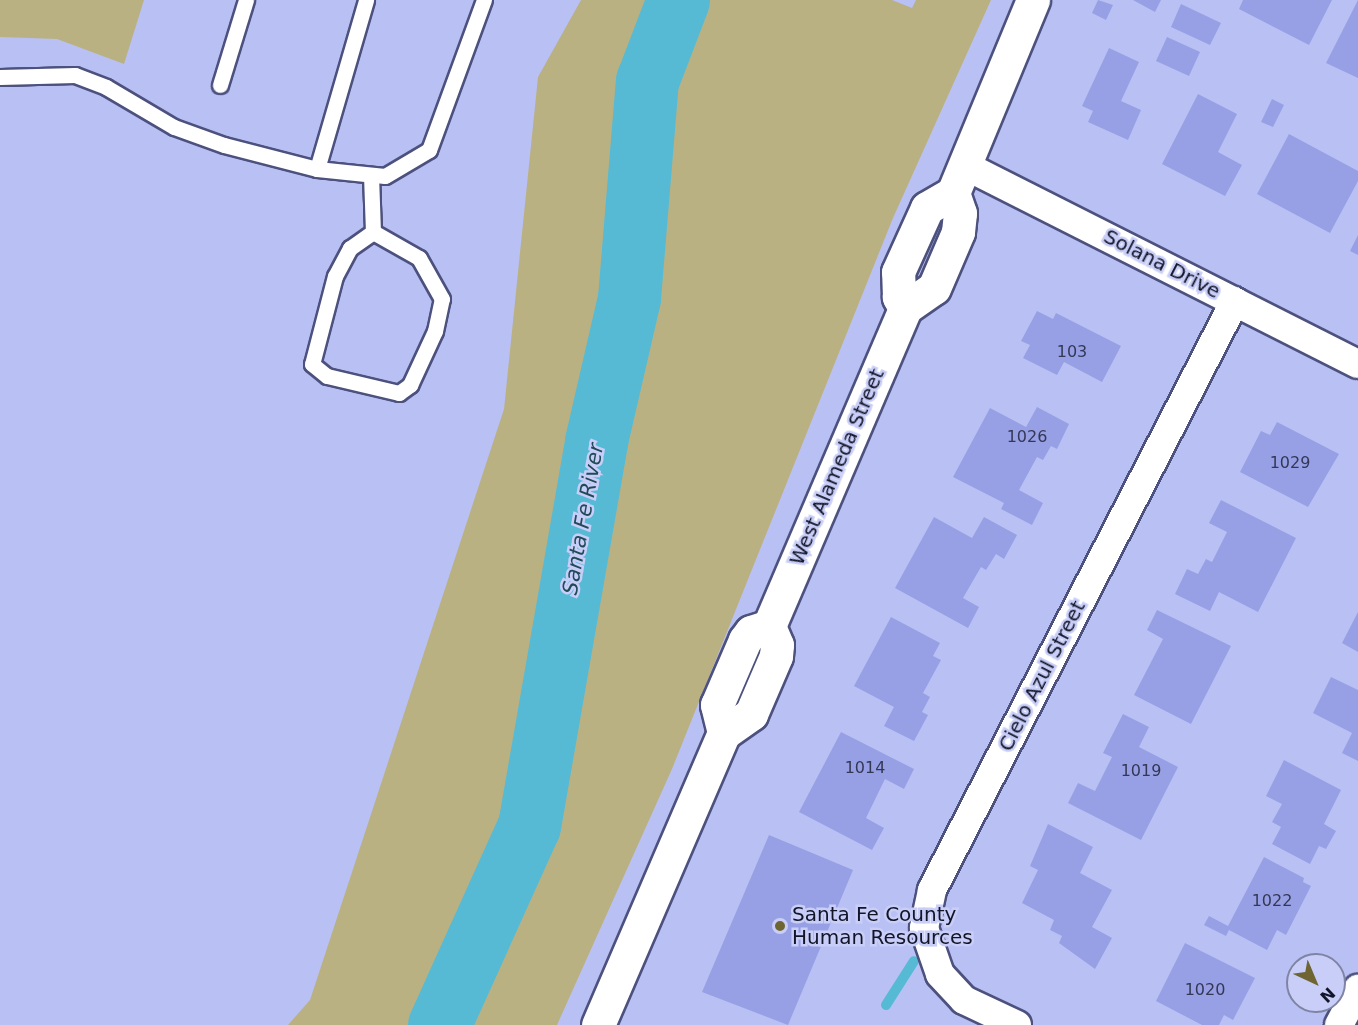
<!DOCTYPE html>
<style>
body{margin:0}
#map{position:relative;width:1358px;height:1025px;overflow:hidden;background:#b9c0f4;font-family:"DejaVu Sans",sans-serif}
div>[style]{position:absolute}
.green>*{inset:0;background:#bab183}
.stream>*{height:10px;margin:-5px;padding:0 5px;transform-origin:5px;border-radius:5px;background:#56bad5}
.river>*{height:63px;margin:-31.5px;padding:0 31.5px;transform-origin:31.5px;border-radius:31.5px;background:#56bad5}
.building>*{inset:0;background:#98a0e5}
.roads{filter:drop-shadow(2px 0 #4c517e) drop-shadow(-2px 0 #4c517e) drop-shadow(0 2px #4c517e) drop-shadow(0 -2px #4c517e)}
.lane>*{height:15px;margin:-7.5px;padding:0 7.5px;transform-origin:7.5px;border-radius:7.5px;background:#fff}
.street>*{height:28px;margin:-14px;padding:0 14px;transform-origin:14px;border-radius:14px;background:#fff}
.secondary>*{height:33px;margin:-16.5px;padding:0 16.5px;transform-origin:16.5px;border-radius:16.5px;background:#fff}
.dots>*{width:16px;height:16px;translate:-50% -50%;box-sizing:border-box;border:3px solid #c8cef8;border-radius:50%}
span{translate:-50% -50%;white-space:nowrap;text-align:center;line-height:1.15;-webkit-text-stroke:5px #c8cef8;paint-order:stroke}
.number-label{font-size:16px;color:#343756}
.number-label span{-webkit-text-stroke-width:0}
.street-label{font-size:20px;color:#121427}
.poi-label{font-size:20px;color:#121427}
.left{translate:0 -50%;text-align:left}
.water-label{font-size:21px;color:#1f4a56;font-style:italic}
.north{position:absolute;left:1286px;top:953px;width:60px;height:60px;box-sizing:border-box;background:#c8cef8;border:2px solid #7f84a4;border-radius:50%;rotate:136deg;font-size:16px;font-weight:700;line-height:24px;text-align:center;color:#121427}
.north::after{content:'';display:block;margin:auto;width:21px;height:27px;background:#6f6532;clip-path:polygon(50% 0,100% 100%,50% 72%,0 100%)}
</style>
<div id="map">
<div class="green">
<div style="clip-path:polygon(0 0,144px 0,124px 64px,57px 39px,0 37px)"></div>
<div style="clip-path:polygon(581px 0,892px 0,912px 8px,916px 0,991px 0,893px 218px,672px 769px,557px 1025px,288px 1025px,310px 1000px,504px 409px,538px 77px)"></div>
</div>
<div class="stream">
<div style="left:886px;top:1005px;width:52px;rotate:-57.5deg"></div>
</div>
<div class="river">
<div style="left:439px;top:1025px;width:218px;rotate:-65.7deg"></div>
<div style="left:529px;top:826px;width:391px;rotate:-80.1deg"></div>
<div style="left:596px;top:441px;width:147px;rotate:-77deg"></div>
<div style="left:629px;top:298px;width:218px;rotate:-85.3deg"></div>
<div style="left:647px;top:81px;width:87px;rotate:-69.1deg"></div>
</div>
<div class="building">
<div style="clip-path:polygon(1098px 0,1113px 5px,1106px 20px,1092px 13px)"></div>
<div style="clip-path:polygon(1133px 0,1161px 0,1155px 12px)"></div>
<div style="clip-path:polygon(1243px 0,1332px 0,1309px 45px,1239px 9px)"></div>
<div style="clip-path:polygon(1358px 0,1358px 78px,1326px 63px)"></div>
<div style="clip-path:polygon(1181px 4px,1221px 23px,1210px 45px,1171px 27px)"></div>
<div style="clip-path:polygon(1167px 37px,1200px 52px,1189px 76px,1156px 61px)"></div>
<div style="clip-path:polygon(1109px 48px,1139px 62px,1121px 101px,1141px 110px,1128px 140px,1088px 122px,1093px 111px,1082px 106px)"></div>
<div style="clip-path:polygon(1198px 94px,1237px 114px,1218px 152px,1242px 165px,1225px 196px,1162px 164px)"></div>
<div style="clip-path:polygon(1272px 99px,1284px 105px,1273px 127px,1261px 122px)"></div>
<div style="clip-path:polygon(1289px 134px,1358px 171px,1358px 181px,1330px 233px,1257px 194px)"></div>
<div style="clip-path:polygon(1358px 235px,1358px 255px,1350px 251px)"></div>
<div style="clip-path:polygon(1037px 311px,1053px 319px,1056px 313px,1121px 346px,1102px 382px,1064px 362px,1057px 375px,1023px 358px,1030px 345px,1021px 341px)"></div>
<div style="clip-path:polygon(1037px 407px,1069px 424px,1057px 449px,1051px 446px,1043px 460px,1037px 457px,1019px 490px,1043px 503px,1032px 525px,1001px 509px,1004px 503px,953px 477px,990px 408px,1026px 427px)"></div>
<div style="clip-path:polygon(1277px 422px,1339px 454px,1308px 507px,1240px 472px,1261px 431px,1270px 435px)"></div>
<div style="clip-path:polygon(1221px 500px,1296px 538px,1258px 612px,1219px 592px,1210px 611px,1175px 594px,1187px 569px,1198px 574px,1206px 559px,1212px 562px,1227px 532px,1209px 523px)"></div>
<div style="clip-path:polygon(934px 517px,972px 538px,984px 517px,1017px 535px,1004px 559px,996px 554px,986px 570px,981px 567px,963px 598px,979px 607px,968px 628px,895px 588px)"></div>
<div style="clip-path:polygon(1157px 610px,1231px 646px,1191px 724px,1134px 695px,1163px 639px,1147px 630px)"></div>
<div style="clip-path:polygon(1358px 612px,1358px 652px,1342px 643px)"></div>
<div style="clip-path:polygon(891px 617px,940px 643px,933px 656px,941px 660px,923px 693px,930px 697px,922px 712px,928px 715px,914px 741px,884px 726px,894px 707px,854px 686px)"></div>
<div style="clip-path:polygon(1331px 677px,1358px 690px,1358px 761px,1342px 753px,1352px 733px,1313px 713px)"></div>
<div style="clip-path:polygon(1123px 714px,1149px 727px,1139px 747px,1178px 767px,1141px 840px,1068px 803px,1078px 783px,1095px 791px,1112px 757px,1103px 753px)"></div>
<div style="clip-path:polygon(841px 732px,914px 769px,904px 789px,885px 779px,866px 818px,884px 828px,872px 850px,799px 812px)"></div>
<div style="clip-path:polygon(1284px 760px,1341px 790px,1324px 824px,1336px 831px,1326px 849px,1319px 846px,1310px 864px,1272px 844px,1281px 827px,1272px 822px,1282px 804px,1266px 796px)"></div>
<div style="clip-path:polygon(1048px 824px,1093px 847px,1080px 873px,1112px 890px,1092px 927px,1112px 938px,1095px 969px,1059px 943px,1062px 936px,1050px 930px,1054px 920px,1022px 903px,1038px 870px,1030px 866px)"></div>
<div style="clip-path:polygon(769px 835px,853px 870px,788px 1025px,702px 992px)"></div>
<div style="clip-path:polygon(1264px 857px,1304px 878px,1303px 882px,1311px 886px,1286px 935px,1277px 930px,1267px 950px,1229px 930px,1226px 936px,1204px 925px,1209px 916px,1228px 926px)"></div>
<div style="clip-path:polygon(1185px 943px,1255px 978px,1233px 1020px,1224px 1015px,1219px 1025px,1202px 1025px,1156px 1001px)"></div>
</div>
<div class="roads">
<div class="lane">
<div style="left:0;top:77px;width:75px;rotate:-1.5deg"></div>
<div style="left:75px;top:75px;width:33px;rotate:21deg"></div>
<div style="left:106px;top:87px;width:79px;rotate:30.5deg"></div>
<div style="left:174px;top:127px;width:53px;rotate:19.8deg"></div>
<div style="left:224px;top:145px;width:96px;rotate:14.5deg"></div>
<div style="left:317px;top:169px;width:68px;rotate:5.9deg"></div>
<div style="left:385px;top:176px;width:51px;rotate:-30.6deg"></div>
<div style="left:429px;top:150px;width:160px;rotate:-69.9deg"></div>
<div style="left:220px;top:85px;width:89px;rotate:-73deg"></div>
<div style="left:317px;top:169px;width:176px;rotate:-73.8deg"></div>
<div style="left:371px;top:175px;width:57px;rotate:88deg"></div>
<div style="left:373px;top:232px;width:28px;rotate:145deg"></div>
<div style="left:350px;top:248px;width:32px;rotate:118deg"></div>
<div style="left:335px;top:276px;width:91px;rotate:104.6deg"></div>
<div style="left:312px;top:364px;width:19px;rotate:39deg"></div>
<div style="left:327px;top:376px;width:74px;rotate:13.3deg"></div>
<div style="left:399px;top:393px;width:14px;rotate:-36deg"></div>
<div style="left:410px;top:385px;width:60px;rotate:-65.2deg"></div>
<div style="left:435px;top:331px;width:33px;rotate:-78deg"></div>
<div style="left:442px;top:299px;width:47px;rotate:-119.3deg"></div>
<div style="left:419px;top:258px;width:53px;rotate:-150.5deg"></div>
</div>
<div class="street">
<div style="left:964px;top:165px;width:441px;rotate:26.8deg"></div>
<div style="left:1017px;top:1025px;width:59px;rotate:-154.7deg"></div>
<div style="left:964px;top:1000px;width:35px;rotate:-133deg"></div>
<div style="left:940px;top:974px;width:49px;rotate:-109.2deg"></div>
<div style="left:924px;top:928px;width:39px;rotate:-78deg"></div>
<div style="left:932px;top:890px;width:662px;rotate:-62.78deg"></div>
<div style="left:1339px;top:1025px;width:41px;rotate:-62.2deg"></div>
</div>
<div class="secondary">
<div style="left:905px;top:308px;width:35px;rotate:-35deg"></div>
<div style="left:934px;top:288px;width:61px;rotate:-66.8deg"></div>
<div style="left:958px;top:232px;width:19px;rotate:-84deg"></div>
<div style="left:960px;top:213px;width:21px;rotate:-109deg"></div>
<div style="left:953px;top:193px;width:209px;rotate:-67.5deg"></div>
<div style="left:905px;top:308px;width:13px;rotate:-119deg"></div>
<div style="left:899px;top:297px;width:25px;rotate:-92deg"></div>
<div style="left:898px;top:272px;width:70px;rotate:-65.6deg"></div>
<div style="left:927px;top:208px;width:30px;rotate:-30deg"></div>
<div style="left:769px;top:626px;width:346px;rotate:-66.8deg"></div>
<div style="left:724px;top:733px;width:29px;rotate:-104deg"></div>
<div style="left:717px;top:705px;width:71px;rotate:-66.7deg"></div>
<div style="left:745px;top:640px;width:10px;rotate:-53deg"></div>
<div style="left:751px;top:632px;width:19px;rotate:-18deg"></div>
<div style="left:598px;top:1025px;width:318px;rotate:-66.7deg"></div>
<div style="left:724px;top:733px;width:33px;rotate:-35deg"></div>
<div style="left:751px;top:714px;width:63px;rotate:-66.7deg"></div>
<div style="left:776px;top:656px;width:11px;rotate:-85deg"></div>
<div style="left:777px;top:645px;width:21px;rotate:-113deg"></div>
</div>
</div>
<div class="dots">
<div style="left:780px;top:926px;background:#6f6532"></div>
</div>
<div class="number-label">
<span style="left:1072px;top:352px">103</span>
<span style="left:1027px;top:437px">1026</span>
<span style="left:1290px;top:463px">1029</span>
<span style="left:865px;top:768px">1014</span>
<span style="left:1141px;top:771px">1019</span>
<span style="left:1272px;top:901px">1022</span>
<span style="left:1205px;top:990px">1020</span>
</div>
<div class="street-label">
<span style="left:1162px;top:264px;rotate:27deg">Solana Drive</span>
<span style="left:837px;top:467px;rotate:-67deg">West Alameda Street</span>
<span style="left:1042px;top:676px;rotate:-63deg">Cielo Azul Street</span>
</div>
<div class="poi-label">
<span class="left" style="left:792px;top:926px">Santa Fe County<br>Human Resources</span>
</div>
<div class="water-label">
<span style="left:583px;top:519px;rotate:-80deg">Santa Fe River</span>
</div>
<div class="north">N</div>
</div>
